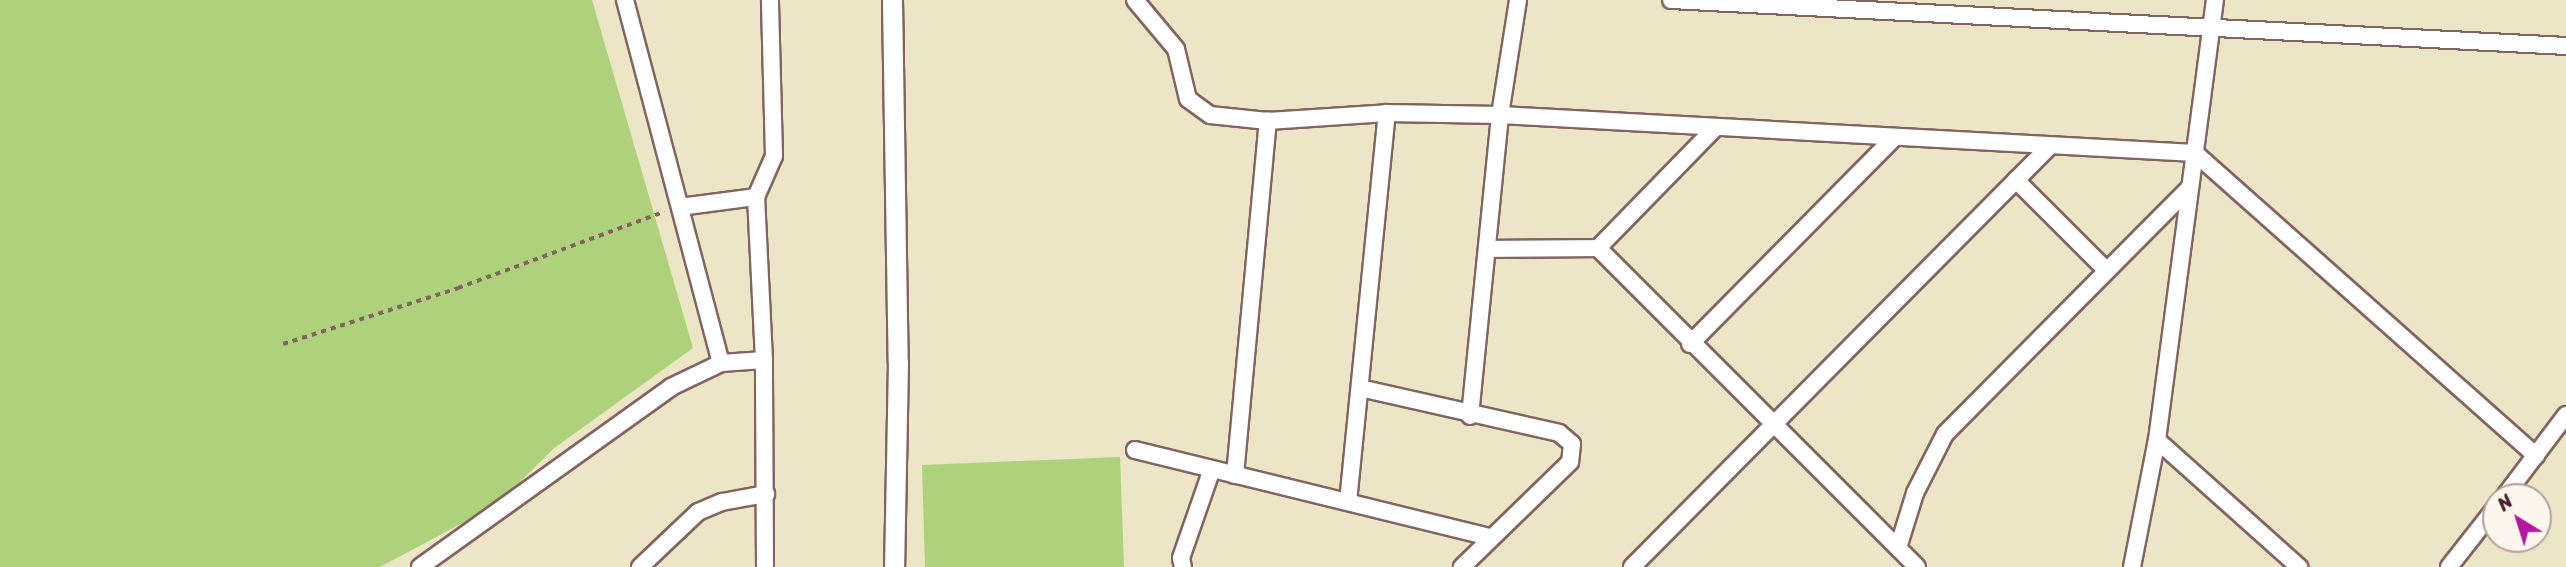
<!DOCTYPE html>
<style>
body{margin:0}
#map{position:relative;width:2566px;height:567px;overflow:hidden;background:#ece5c6;font-family:Sriracha,sans-serif}
div>[style]{position:absolute}
.green>*{inset:0;background:#add27b}
.path>*{height:3.5px;margin-top:-1.75px;transform-origin:0;background:repeating-linear-gradient(90deg,#836461 0 5px,transparent 0 10px)}
.roads{filter:drop-shadow(2px 0 #836461) drop-shadow(-2px 0 #836461) drop-shadow(0 2px #836461) drop-shadow(0 -2px #836461)}
.minor>*{height:16px;margin:-8px;padding:0 8px;transform-origin:8px;border-radius:8px;background:#fff}
.tertiary>*{height:19px;margin:-9.5px;padding:0 9.5px;transform-origin:9.5px;border-radius:9.5px;background:#fff}
span{translate:-50% -50%;white-space:nowrap;text-align:center;line-height:1.15;-webkit-text-stroke:6px #fbf7ec;paint-order:stroke}
.north{position:absolute;left:2482px;top:483px;width:70px;height:70px;box-sizing:border-box;background:#fbf7ec;border:2px solid #b4a19f;border-radius:50%;rotate:322deg;font-size:19px;font-weight:700;line-height:28px;text-align:center;color:#4a1f2b}
.north::after{content:'';display:block;margin:auto;width:24px;height:32px;background:#b5179e;clip-path:polygon(50% 0,100% 100%,50% 72%,0 100%)}
</style>
<div id="map">
<div class="green">
<div style="clip-path:polygon(0 0,592px 0,693px 348px,553px 449px,498px 504px,380px 567px,0 567px)"></div>
<div style="clip-path:polygon(1120px 457px,1124px 567px,925px 567px,922px 465px)"></div>
</div>
<div class="path">
<div style="left:283px;top:344px;width:184px;rotate:-17.7deg"></div>
<div style="left:458px;top:288px;width:220px;rotate:-20.3deg"></div>
</div>
<div class="roads">
<div class="minor">
<div style="left:625px;top:0;width:375px;rotate:75.2deg"></div>
<div style="left:1135px;top:0;width:64px;rotate:50.1deg"></div>
<div style="left:1176px;top:49px;width:51px;rotate:76.5deg"></div>
<div style="left:1188px;top:99px;width:27px;rotate:36deg"></div>
<div style="left:1210px;top:115px;width:58px;rotate:5.9deg"></div>
<div style="left:1268px;top:121px;width:119px;rotate:-3.8deg"></div>
<div style="left:1387px;top:113px;width:113px;rotate:1deg"></div>
<div style="left:1500px;top:115px;width:696px;rotate:3.13deg"></div>
<div style="left:2195px;top:153px;width:456px;rotate:41.6deg"></div>
<div style="left:1671px;top:0;width:896px;rotate:2.94deg"></div>
<div style="left:2016px;top:180px;width:127px;rotate:45deg"></div>
<div style="left:680px;top:207px;width:77px;rotate:-7.5deg"></div>
<div style="left:1598px;top:248px;width:451px;rotate:45deg"></div>
<div style="left:1487px;top:249px;width:111px;rotate:-0.5deg"></div>
<div style="left:1598px;top:248px;width:166px;rotate:-45.7deg"></div>
<div style="left:1690px;top:344px;width:287px;rotate:-45.3deg"></div>
<div style="left:1360px;top:388px;width:204px;rotate:12.7deg"></div>
<div style="left:1559px;top:433px;width:17px;rotate:40deg"></div>
<div style="left:1572px;top:444px;width:18px;rotate:96deg"></div>
<div style="left:1570px;top:462px;width:151px;rotate:135.8deg"></div>
<div style="left:1470px;top:416px;width:302px;rotate:-84.3deg"></div>
<div style="left:1500px;top:115px;width:116px;rotate:-81.1deg"></div>
<div style="left:2157px;top:440px;width:191px;rotate:41.8deg"></div>
<div style="left:1135px;top:450px;width:366px;rotate:13.8deg"></div>
<div style="left:1235px;top:475px;width:356px;rotate:-84.7deg"></div>
<div style="left:2504px;top:497px;width:103px;rotate:-52.9deg"></div>
<div style="left:1348px;top:502px;width:391px;rotate:-84.3deg"></div>
<div style="left:1898px;top:548px;width:58px;rotate:-72.8deg"></div>
<div style="left:1915px;top:493px;width:66px;rotate:-63deg"></div>
<div style="left:1945px;top:434px;width:348px;rotate:-45.2deg"></div>
<div style="left:420px;top:567px;width:309px;rotate:-35.6deg"></div>
<div style="left:671px;top:387px;width:55px;rotate:-25.6deg"></div>
<div style="left:721px;top:363px;width:43px;rotate:-4deg"></div>
<div style="left:640px;top:567px;width:80px;rotate:-43.5deg"></div>
<div style="left:698px;top:512px;width:26px;rotate:-23deg"></div>
<div style="left:722px;top:502px;width:45px;rotate:-10.3deg"></div>
<div style="left:765px;top:567px;width:207px;rotate:-90.3deg"></div>
<div style="left:764px;top:360px;width:163px;rotate:-92.8deg"></div>
<div style="left:756px;top:197px;width:45px;rotate:-66.3deg"></div>
<div style="left:774px;top:156px;width:156px;rotate:-91.5deg"></div>
<div style="left:1183px;top:567px;width:9px;rotate:-103deg"></div>
<div style="left:1181px;top:558px;width:94px;rotate:-70.8deg"></div>
<div style="left:1632px;top:567px;width:592px;rotate:-45.21deg"></div>
<div style="left:2132px;top:567px;width:129px;rotate:-78.9deg"></div>
<div style="left:2157px;top:440px;width:444px;rotate:-82.5deg"></div>
<div style="left:2449px;top:567px;width:76px;rotate:-51.9deg"></div>
</div>
<div class="tertiary">
<div style="left:892px;top:0;width:362px;rotate:89.1deg"></div>
<div style="left:898px;top:362px;width:205px;rotate:91.1deg"></div>
</div>
</div>
<div class="north">N</div>
</div>
